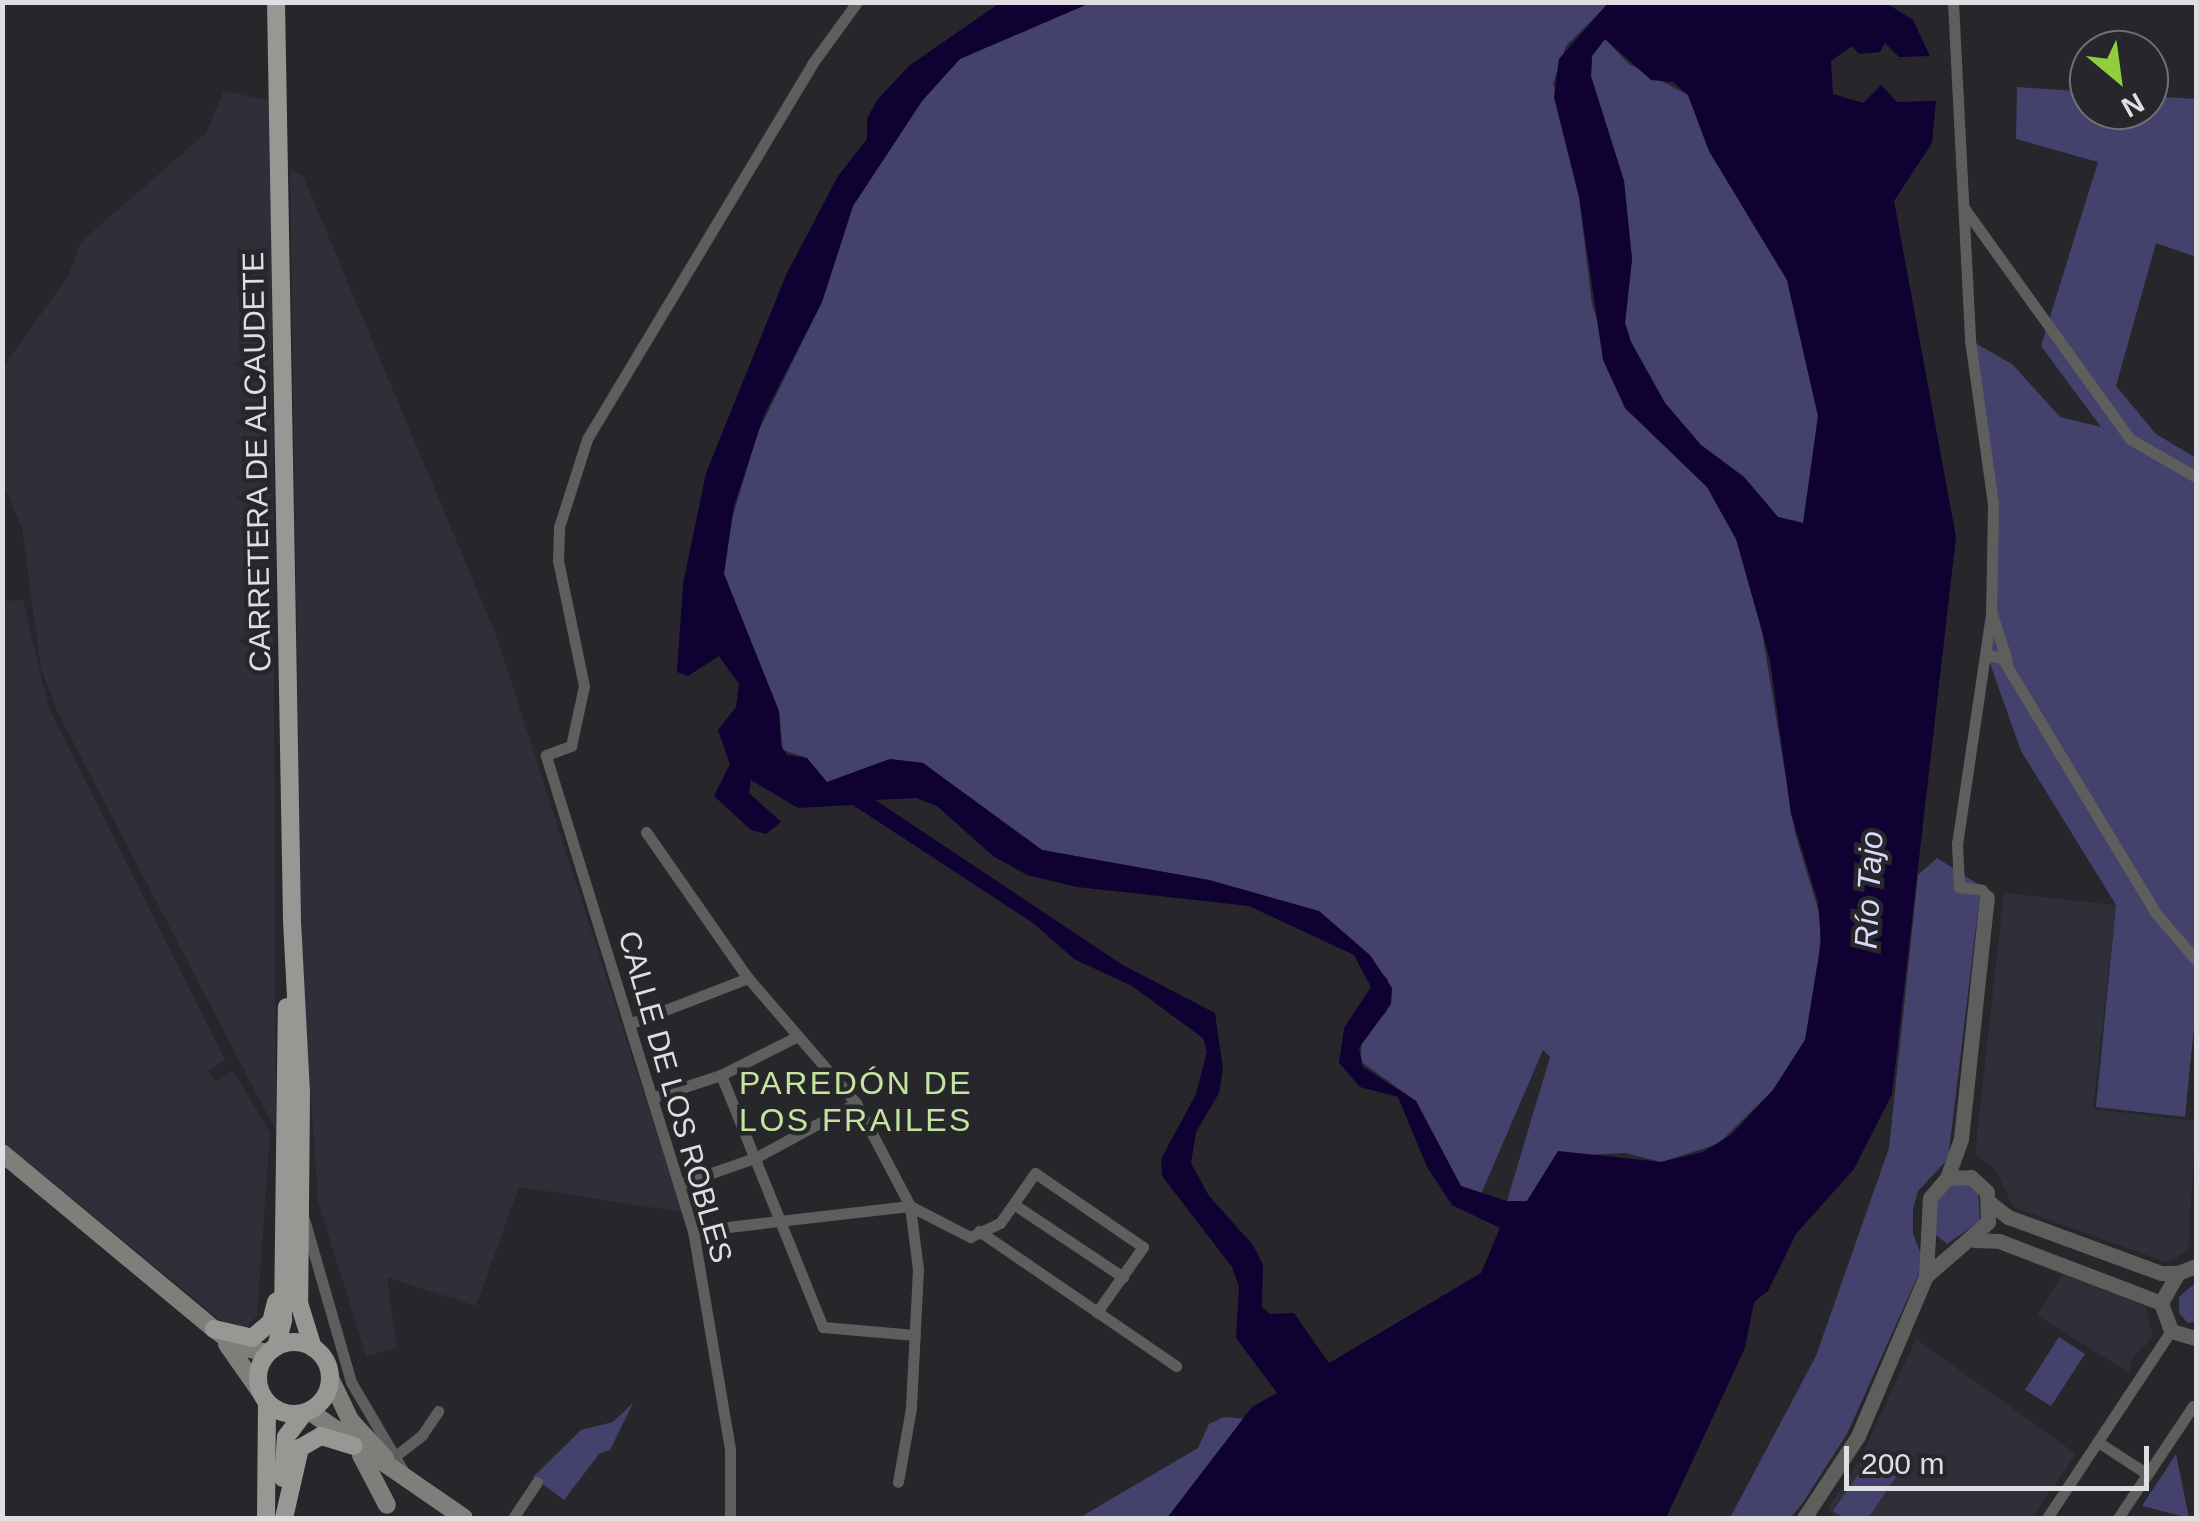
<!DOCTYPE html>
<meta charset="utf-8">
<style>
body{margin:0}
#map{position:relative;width:2199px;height:1521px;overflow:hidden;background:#26262b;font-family:Arial,sans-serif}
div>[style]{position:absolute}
.built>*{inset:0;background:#2f2f39}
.green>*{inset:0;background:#44426d}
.water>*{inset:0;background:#0f0233}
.minor>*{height:11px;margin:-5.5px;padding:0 5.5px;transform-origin:5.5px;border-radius:5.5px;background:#5e5f5d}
.tertiary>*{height:15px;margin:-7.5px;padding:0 7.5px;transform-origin:7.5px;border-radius:7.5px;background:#5e5f5d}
.secondary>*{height:18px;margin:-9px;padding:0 9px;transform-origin:9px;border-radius:9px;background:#7d7f7b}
.primary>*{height:18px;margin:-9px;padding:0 9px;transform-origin:9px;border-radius:9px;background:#959893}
.primary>.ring{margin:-9px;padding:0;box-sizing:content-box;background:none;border:18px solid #959893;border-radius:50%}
span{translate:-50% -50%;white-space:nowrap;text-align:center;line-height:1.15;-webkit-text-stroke:9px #26262b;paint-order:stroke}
.street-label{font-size:30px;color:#dfdfe3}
.water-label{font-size:32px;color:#d9d9fd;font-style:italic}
.neighbourhood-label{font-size:32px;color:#c3e59f;letter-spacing:2.5px}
.frame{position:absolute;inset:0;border:5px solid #dfdfe3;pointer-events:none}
.north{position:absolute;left:2069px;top:30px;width:100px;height:100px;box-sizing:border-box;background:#26262b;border:2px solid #707075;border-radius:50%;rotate:151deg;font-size:28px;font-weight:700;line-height:40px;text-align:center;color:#dfdfe3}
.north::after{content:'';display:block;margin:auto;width:35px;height:45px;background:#92cd3e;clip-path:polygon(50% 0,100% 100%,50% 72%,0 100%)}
.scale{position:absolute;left:1844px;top:1446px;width:305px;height:45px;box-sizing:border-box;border:5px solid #dfdfe3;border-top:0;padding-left:12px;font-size:30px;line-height:35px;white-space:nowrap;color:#dfdfe3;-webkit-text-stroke:8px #26262b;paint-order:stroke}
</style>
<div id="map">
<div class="built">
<div style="clip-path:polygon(224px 91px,271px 101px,276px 1131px,57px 711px,41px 669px,22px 528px,3px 483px,2px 368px,68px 277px,81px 242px,206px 133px)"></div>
<div style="clip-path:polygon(290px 170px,303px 176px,496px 635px,682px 1212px,519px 1187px,476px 1306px,387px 1277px,397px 1348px,366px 1356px,318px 1201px,302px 972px)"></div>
<div style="clip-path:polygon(23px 600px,48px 706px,225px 1060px,208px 1071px,216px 1082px,233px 1071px,270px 1133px,257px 1316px,245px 1328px,228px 1326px,3px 1142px,2px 601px)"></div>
<div style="clip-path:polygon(2004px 893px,2116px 905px,2093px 1109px,2196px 1121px,2188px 1251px,2166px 1262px,2013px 1207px,1996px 1171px,1975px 1153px)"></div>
<div style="clip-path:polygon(2063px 1274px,2145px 1305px,2153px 1336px,2133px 1357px,2129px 1373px,2037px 1315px)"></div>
<div style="clip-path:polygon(1916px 1339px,2076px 1454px,2032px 1518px,1838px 1518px,1827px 1510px,1859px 1461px)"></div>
</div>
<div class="green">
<div style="clip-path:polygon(1090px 3px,1609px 3px,1566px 46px,1553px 83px,1579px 197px,1592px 304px,1625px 408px,1707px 487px,1736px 539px,1755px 589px,1795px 833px,1821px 919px,1817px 995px,1805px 1040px,1773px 1090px,1718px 1144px,1661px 1162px,1625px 1153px,1584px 1155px,1527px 1201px,1507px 1201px,1550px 1057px,1543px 1050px,1481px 1194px,1461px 1187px,1416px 1101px,1360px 1061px,1362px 1040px,1387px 1011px,1388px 979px,1319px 911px,1209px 880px,1042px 850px,923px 763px,890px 759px,827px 782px,807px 758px,783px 750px,779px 711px,724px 574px,727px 535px,758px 432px,822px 302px,853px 206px,922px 101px,959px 59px)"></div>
<div style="clip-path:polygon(1605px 39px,1629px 64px,1688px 95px,1709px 151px,1787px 280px,1818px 416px,1804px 523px,1778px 517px,1744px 477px,1701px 445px,1665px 403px,1631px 342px,1625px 323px,1632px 259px,1624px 181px,1591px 77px,1592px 56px)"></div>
<div style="clip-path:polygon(2017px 87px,2089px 92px,2089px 110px,2149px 110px,2149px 96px,2196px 99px,2196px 257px,2156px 243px,2116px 386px,2156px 434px,2196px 458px,2196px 1007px,2185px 1117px,2096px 1107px,2116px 905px,2021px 751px,1987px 655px,1993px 503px,1970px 340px,2012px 364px,2060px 417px,2101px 427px,2041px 346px,2098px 162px,2016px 139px)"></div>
<div style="clip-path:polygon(1937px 858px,1981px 886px,1948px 1159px,1918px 1191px,1913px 1209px,1913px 1234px,1924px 1262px,1847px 1434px,1802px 1504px,1790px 1518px,1730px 1518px,1816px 1356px,1889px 1148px,1918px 875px)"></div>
<div style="clip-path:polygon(1959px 1179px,1978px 1190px,1980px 1221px,1947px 1244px,1934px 1233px,1932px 1212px,1941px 1190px)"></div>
<div style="clip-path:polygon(2196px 1282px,2196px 1321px,2188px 1323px,2179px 1313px,2179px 1297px)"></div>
<div style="clip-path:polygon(2059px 1337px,2085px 1354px,2051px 1406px,2025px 1390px)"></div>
<div style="clip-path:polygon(633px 1403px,610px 1450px,599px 1454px,564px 1500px,533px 1477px,581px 1430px,613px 1422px)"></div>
<div style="clip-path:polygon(1224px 1417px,1248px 1419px,1167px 1518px,1079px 1518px,1198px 1448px,1209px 1424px)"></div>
<div style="clip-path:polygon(2176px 1454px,2189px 1518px,2142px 1506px)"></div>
<div style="clip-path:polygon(1869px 1459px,1896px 1477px,1868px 1518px,1844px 1518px,1833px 1511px)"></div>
</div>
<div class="water">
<div style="clip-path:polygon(evenodd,1090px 3px,960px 59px,922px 101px,853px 206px,822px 302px,764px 415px,734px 506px,724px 574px,779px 711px,781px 746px,787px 755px,807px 758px,827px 782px,890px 759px,923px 763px,1042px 850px,1209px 880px,1319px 911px,1370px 955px,1392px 988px,1391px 1004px,1359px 1048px,1363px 1067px,1416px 1101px,1461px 1186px,1507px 1201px,1527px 1201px,1558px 1151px,1661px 1162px,1703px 1152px,1732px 1134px,1773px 1090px,1805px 1040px,1821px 942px,1818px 902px,1791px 814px,1770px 660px,1736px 539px,1707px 487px,1625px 408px,1603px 360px,1579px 197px,1554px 97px,1559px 59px,1609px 2px,1886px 3px,1913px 20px,1930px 56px,1899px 57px,1885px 43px,1880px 52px,1859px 54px,1852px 46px,1831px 61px,1833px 94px,1863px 103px,1881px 85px,1897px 102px,1936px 101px,1932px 143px,1894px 201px,1956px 537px,1892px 1094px,1854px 1169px,1796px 1234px,1768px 1291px,1754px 1302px,1745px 1348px,1666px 1518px,1167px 1518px,1252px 1407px,1277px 1393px,1236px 1338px,1239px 1287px,1232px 1267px,1162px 1176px,1161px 1159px,1196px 1094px,1207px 1051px,1203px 1038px,1132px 986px,1074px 959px,1033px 923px,853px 805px,798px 808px,751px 780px,749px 793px,781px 822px,766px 834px,751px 830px,714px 796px,730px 764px,718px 730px,736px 707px,739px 684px,719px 656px,688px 676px,677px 672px,683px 584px,706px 473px,786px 275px,838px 176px,867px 139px,867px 119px,877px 100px,910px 65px,1000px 3px,1090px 3px,1605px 39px,1651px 80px,1673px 82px,1688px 95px,1709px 151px,1787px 280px,1818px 416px,1803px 523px,1778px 517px,1744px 477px,1701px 445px,1665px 403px,1631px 342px,1625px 323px,1632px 259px,1624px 181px,1591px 76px,1592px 56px,1605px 39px,1090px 3px,916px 798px,937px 806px,993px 856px,1027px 875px,1077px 887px,1249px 906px,1354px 955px,1371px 987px,1344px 1028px,1339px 1063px,1360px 1087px,1398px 1097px,1427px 1167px,1452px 1205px,1500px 1228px,1481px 1273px,1329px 1363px,1294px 1313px,1270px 1314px,1262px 1307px,1263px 1265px,1253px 1245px,1209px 1196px,1191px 1163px,1196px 1132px,1219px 1093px,1223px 1069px,1215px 1013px,1121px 964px,875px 800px,916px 798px)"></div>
</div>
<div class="minor">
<div style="left:1953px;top:2px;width:338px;rotate:87.1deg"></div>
<div style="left:1970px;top:340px;width:165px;rotate:82deg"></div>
<div style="left:1993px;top:503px;width:111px;rotate:91deg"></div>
<div style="left:1991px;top:614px;width:232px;rotate:98.4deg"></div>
<div style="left:1957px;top:843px;width:44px;rotate:87.4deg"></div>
<div style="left:1959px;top:887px;width:23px;rotate:7deg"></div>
<div style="left:1982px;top:890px;width:9px;rotate:54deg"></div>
<div style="left:1964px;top:208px;width:284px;rotate:54.3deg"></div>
<div style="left:2130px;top:439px;width:76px;rotate:29.9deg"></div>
<div style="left:1993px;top:617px;width:46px;rotate:72.3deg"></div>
<div style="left:1987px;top:655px;width:15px;rotate:11deg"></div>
<div style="left:2002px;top:658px;width:297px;rotate:58.9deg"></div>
<div style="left:2155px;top:912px;width:63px;rotate:49.5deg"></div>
<div style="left:646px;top:832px;width:178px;rotate:55.1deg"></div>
<div style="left:748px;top:978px;width:165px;rotate:49.2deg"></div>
<div style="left:856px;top:1103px;width:116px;rotate:62.3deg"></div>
<div style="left:910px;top:1206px;width:64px;rotate:82.8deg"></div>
<div style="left:918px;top:1269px;width:139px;rotate:92.9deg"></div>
<div style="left:911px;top:1408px;width:75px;rotate:100deg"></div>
<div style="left:629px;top:1024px;width:128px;rotate:-21.1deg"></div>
<div style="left:721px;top:1075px;width:272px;rotate:68deg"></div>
<div style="left:823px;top:1327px;width:92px;rotate:5deg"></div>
<div style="left:654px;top:1097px;width:71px;rotate:-18.2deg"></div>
<div style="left:721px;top:1075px;width:86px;rotate:-26.9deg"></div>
<div style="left:680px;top:1184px;width:82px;rotate:-19.3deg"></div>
<div style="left:757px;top:1157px;width:113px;rotate:-28.6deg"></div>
<div style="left:1015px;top:1205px;width:130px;rotate:33.7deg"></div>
<div style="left:910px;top:1206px;width:68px;rotate:27.3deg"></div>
<div style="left:970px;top:1237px;width:33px;rotate:-25deg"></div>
<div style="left:1000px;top:1223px;width:61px;rotate:-55deg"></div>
<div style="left:1035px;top:1173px;width:131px;rotate:34.4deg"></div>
<div style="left:1143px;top:1247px;width:80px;rotate:125.3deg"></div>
<div style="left:304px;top:1219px;width:170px;rotate:73.9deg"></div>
<div style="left:351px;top:1382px;width:107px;rotate:59.6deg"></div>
<div style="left:693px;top:1231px;width:218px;rotate:-6.6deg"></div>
<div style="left:979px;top:1231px;width:239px;rotate:34.4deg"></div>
<div style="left:2098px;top:1442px;width:59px;rotate:33.1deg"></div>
<div style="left:394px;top:1457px;width:36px;rotate:-38deg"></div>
<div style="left:422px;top:1435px;width:29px;rotate:-56deg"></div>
<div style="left:513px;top:1518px;width:43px;rotate:-56.3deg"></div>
<div style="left:730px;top:1518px;width:69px;rotate:-90deg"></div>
<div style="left:730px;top:1449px;width:221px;rotate:-99.6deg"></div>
<div style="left:693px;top:1231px;width:498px;rotate:-107.2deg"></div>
<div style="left:546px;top:755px;width:27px;rotate:-20deg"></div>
<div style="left:571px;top:746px;width:61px;rotate:-77.8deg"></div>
<div style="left:584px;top:686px;width:129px;rotate:-101.7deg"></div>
<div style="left:558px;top:560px;width:33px;rotate:-88deg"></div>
<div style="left:559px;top:527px;width:92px;rotate:-72.3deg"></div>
<div style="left:587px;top:439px;width:437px;rotate:-59deg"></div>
<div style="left:812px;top:64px;width:77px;rotate:-54deg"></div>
<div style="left:2047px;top:1518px;width:224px;rotate:-56.5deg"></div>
<div style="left:2118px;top:1518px;width:135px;rotate:-56.2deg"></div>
</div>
<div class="tertiary">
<div style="left:1947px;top:1178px;width:41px;rotate:-70.3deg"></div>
<div style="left:1961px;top:1139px;width:243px;rotate:-83.9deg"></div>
<div style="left:1990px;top:1203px;width:23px;rotate:38deg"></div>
<div style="left:2008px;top:1217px;width:163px;rotate:20.1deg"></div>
<div style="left:2161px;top:1273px;width:17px"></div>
<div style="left:1974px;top:1240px;width:25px;rotate:2deg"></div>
<div style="left:1999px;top:1241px;width:173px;rotate:20.9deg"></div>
<div style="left:2196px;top:1266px;width:19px;rotate:159deg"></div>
<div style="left:2178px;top:1273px;width:34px;rotate:120deg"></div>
<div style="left:2161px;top:1303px;width:30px;rotate:70deg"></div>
<div style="left:2171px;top:1331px;width:26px;rotate:16deg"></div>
<div style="left:1804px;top:1518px;width:98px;rotate:-56.6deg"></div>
<div style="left:1858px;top:1436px;width:174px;rotate:-67deg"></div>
<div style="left:1926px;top:1276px;width:78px;rotate:-87.1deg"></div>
<div style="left:1930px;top:1198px;width:26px;rotate:-50deg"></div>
<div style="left:1947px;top:1178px;width:24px;rotate:-2deg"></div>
<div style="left:1971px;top:1177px;width:22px;rotate:43deg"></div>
<div style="left:1987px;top:1192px;width:30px;rotate:88deg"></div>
<div style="left:1988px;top:1222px;width:82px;rotate:138.9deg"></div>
</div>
<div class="secondary">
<div style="left:2px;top:1153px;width:276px;rotate:39.7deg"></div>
<div style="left:214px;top:1329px;width:29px;rotate:36deg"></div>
<div style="left:237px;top:1346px;width:31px;rotate:13deg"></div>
<div style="left:227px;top:1344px;width:56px;rotate:55.2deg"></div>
<div style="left:330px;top:1378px;width:47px;rotate:64.5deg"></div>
<div style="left:350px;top:1420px;width:52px;rotate:47.4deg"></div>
<div style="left:309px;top:1411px;width:188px;rotate:34.6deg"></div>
<div style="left:361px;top:1455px;width:56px;rotate:62.5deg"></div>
</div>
<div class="primary">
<div style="left:276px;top:2px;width:919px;rotate:89deg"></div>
<div style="left:292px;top:921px;width:172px;rotate:87deg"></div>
<div style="left:301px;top:1093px;width:210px;rotate:90.5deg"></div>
<div style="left:299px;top:1303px;width:47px;rotate:72.7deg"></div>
<div style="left:214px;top:1329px;width:39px;rotate:13deg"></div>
<div style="left:252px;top:1338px;width:25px;rotate:-40deg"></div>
<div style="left:271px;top:1322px;width:21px;rotate:-76deg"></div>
<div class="ring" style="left:258px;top:1342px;width:54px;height:54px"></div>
<div style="left:276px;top:1347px;width:28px;rotate:-75deg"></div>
<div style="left:283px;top:1320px;width:313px;rotate:-89.3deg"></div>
<div style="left:283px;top:1478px;width:41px;rotate:-85.8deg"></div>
<div style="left:286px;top:1437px;width:30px;rotate:-53deg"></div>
<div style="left:266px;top:1518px;width:115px;rotate:-89.5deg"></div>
<div style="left:284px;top:1518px;width:72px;rotate:-77.1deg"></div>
<div style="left:300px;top:1448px;width:24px;rotate:-30deg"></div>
<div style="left:321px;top:1436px;width:34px;rotate:17deg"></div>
</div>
<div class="street-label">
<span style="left:257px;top:462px;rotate:-91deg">CARRETERA DE ALCAUDETE</span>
<span style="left:675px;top:1097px;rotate:74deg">CALLE DE LOS ROBLES</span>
</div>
<div class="water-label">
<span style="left:1869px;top:890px;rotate:-87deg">Río Tajo</span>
</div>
<div class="neighbourhood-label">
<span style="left:856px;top:1102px">PAREDÓN DE<br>LOS FRAILES</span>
</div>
<div class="frame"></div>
<div class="north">N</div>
<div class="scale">200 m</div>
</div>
